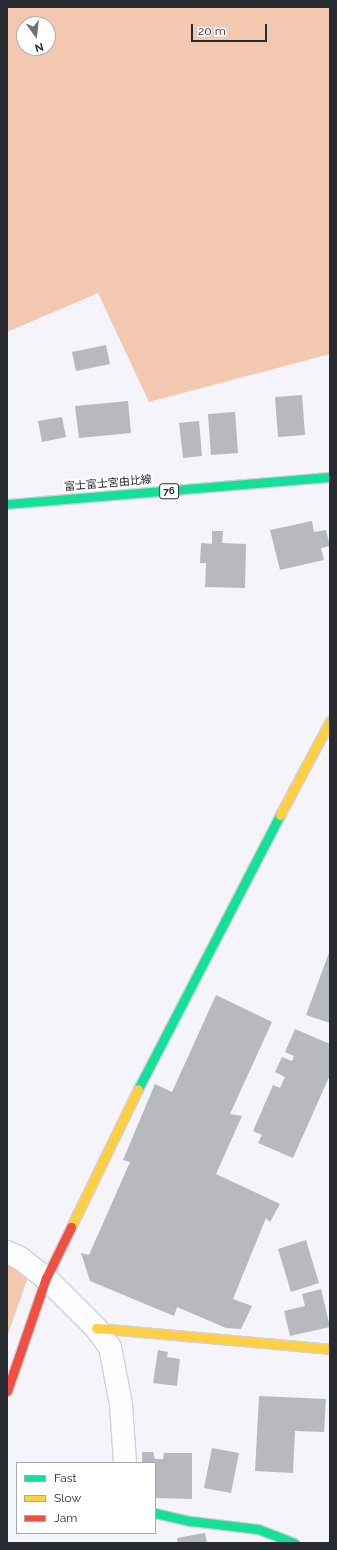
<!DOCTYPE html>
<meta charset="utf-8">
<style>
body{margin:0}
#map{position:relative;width:337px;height:1550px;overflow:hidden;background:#f4f4fa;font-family:Raleway,"Noto Sans JP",sans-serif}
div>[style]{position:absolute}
.forest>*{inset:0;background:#f3c8b0}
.building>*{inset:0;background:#b8b9bf}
.roads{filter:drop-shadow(1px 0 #d0d2d8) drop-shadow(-1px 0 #d0d2d8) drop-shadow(0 1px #d0d2d8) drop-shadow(0 -1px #d0d2d8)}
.street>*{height:22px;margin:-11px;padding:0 11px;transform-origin:11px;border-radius:11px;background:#fdfdfe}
.fast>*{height:9px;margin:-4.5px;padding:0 4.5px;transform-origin:4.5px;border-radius:4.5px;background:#16e098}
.slow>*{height:9px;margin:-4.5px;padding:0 4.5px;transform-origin:4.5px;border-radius:4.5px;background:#ffcf43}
.jam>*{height:9px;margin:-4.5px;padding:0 4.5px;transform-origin:4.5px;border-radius:4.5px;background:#f24e42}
span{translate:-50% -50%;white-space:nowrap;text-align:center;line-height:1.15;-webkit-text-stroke:4px #fff;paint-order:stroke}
.shield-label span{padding:1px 3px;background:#fff;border:1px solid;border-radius:3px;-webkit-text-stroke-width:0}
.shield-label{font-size:10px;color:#292b32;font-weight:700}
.street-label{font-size:11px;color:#292b32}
.frame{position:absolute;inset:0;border:8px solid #292b32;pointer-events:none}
.legend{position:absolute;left:16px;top:1462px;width:140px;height:72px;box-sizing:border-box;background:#fff;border:1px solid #a9aaad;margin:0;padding:5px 7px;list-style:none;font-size:12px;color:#292b32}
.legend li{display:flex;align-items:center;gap:8px;height:20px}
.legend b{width:20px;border:1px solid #a9aaad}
.north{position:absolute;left:16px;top:16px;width:40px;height:40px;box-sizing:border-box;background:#fff;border:1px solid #a9aaad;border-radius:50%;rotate:165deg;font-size:11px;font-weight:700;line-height:16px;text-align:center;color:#292b32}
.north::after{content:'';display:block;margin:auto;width:14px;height:18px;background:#707178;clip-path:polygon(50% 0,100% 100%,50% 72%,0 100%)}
.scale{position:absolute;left:191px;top:24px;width:76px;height:18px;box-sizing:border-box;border:2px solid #292b32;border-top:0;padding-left:5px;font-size:12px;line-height:14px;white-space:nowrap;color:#292b32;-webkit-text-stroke:3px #fff;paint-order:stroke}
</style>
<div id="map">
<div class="forest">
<div style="clip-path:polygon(evenodd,7px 7px,330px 7px,330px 354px,149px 402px,98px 293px,7px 332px,7px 7px,24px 24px,48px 24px,48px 48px,24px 48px,24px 24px)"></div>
<div style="clip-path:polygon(7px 1258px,27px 1280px,7px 1337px)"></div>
</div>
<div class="building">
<div style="clip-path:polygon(106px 345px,110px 364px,76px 371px,72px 352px)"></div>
<div style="clip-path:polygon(302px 395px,305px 435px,278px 437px,275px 397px)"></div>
<div style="clip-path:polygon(128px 401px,131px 433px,79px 438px,75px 406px)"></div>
<div style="clip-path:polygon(235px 412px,238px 453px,211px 455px,208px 414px)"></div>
<div style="clip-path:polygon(62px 417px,66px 437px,42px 442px,38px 421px)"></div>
<div style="clip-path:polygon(199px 421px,202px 456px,183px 458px,179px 423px)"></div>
<div style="clip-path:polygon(312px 521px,314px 532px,326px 530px,330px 546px,321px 548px,324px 560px,280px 570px,270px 530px)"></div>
<div style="clip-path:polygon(212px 531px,223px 531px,222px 543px,246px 544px,245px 588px,205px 587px,206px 563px,200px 563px,201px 543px,212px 544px)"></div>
<div style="clip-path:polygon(330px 950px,330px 1023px,306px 1015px)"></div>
<div style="clip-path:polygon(216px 995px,272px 1022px,230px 1114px,242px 1116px,216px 1174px,280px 1204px,270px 1222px,266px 1218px,233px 1299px,252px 1306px,241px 1329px,226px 1328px,177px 1307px,174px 1316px,90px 1281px,81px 1253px,89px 1255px,130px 1162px,123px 1160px,155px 1084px,172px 1092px)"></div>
<div style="clip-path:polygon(295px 1029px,330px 1044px,330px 1075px,293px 1158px,258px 1143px,262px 1135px,253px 1131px,273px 1085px,280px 1088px,285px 1077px,275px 1072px,282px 1057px,292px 1061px,294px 1056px,285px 1052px)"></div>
<div style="clip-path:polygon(306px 1240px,319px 1283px,291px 1292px,278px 1249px)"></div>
<div style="clip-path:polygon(321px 1289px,330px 1327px,290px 1336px,284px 1311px,305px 1306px,302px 1294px)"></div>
<div style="clip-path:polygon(158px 1350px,168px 1352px,167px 1357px,180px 1359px,177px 1386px,153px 1383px)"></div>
<div style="clip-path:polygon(259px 1396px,326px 1399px,324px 1432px,295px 1431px,293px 1473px,255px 1471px)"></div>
<div style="clip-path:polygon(212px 1448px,239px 1453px,231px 1493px,204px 1488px)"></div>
<div style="clip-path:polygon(142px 1452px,153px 1452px,155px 1459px,163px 1459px,164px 1453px,192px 1453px,192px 1499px,155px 1498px,155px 1463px,142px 1463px)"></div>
<div style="clip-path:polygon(205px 1533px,207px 1543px,178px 1543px,177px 1538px)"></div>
</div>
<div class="roads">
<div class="street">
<div style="left:7px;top:1252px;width:14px;rotate:25deg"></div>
<div style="left:20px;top:1258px;width:33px;rotate:38deg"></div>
<div style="left:46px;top:1278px;width:71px;rotate:45deg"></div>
<div style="left:96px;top:1328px;width:24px;rotate:54deg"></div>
<div style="left:110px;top:1347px;width:58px;rotate:79.1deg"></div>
<div style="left:121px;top:1404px;width:59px;rotate:86.1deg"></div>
</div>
<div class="fast">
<div style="left:7px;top:504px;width:324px;rotate:-4.8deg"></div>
<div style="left:138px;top:1089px;width:309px;rotate:-62.6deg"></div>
<div style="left:155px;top:1513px;width:37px;rotate:13deg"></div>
<div style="left:191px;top:1521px;width:67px;rotate:6.8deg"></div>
<div style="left:258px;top:1529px;width:39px;rotate:21deg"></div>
</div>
<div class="slow">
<div style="left:280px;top:815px;width:106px;rotate:-62deg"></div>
<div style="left:71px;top:1227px;width:153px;rotate:-64.1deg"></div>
<div style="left:96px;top:1328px;width:235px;rotate:5.1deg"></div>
</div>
<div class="jam">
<div style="left:7px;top:1391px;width:120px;rotate:-71deg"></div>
<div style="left:46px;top:1278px;width:57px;rotate:-63.9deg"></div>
</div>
</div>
<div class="shield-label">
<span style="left:169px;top:491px">76</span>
</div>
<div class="street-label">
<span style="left:108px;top:484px;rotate:-5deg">富士富士宮由比線</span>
</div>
<div class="frame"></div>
<ul class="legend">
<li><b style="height:5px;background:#16e098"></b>Fast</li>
<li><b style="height:5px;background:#ffcf43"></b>Slow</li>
<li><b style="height:5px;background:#f24e42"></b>Jam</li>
</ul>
<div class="north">N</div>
<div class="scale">20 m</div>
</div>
